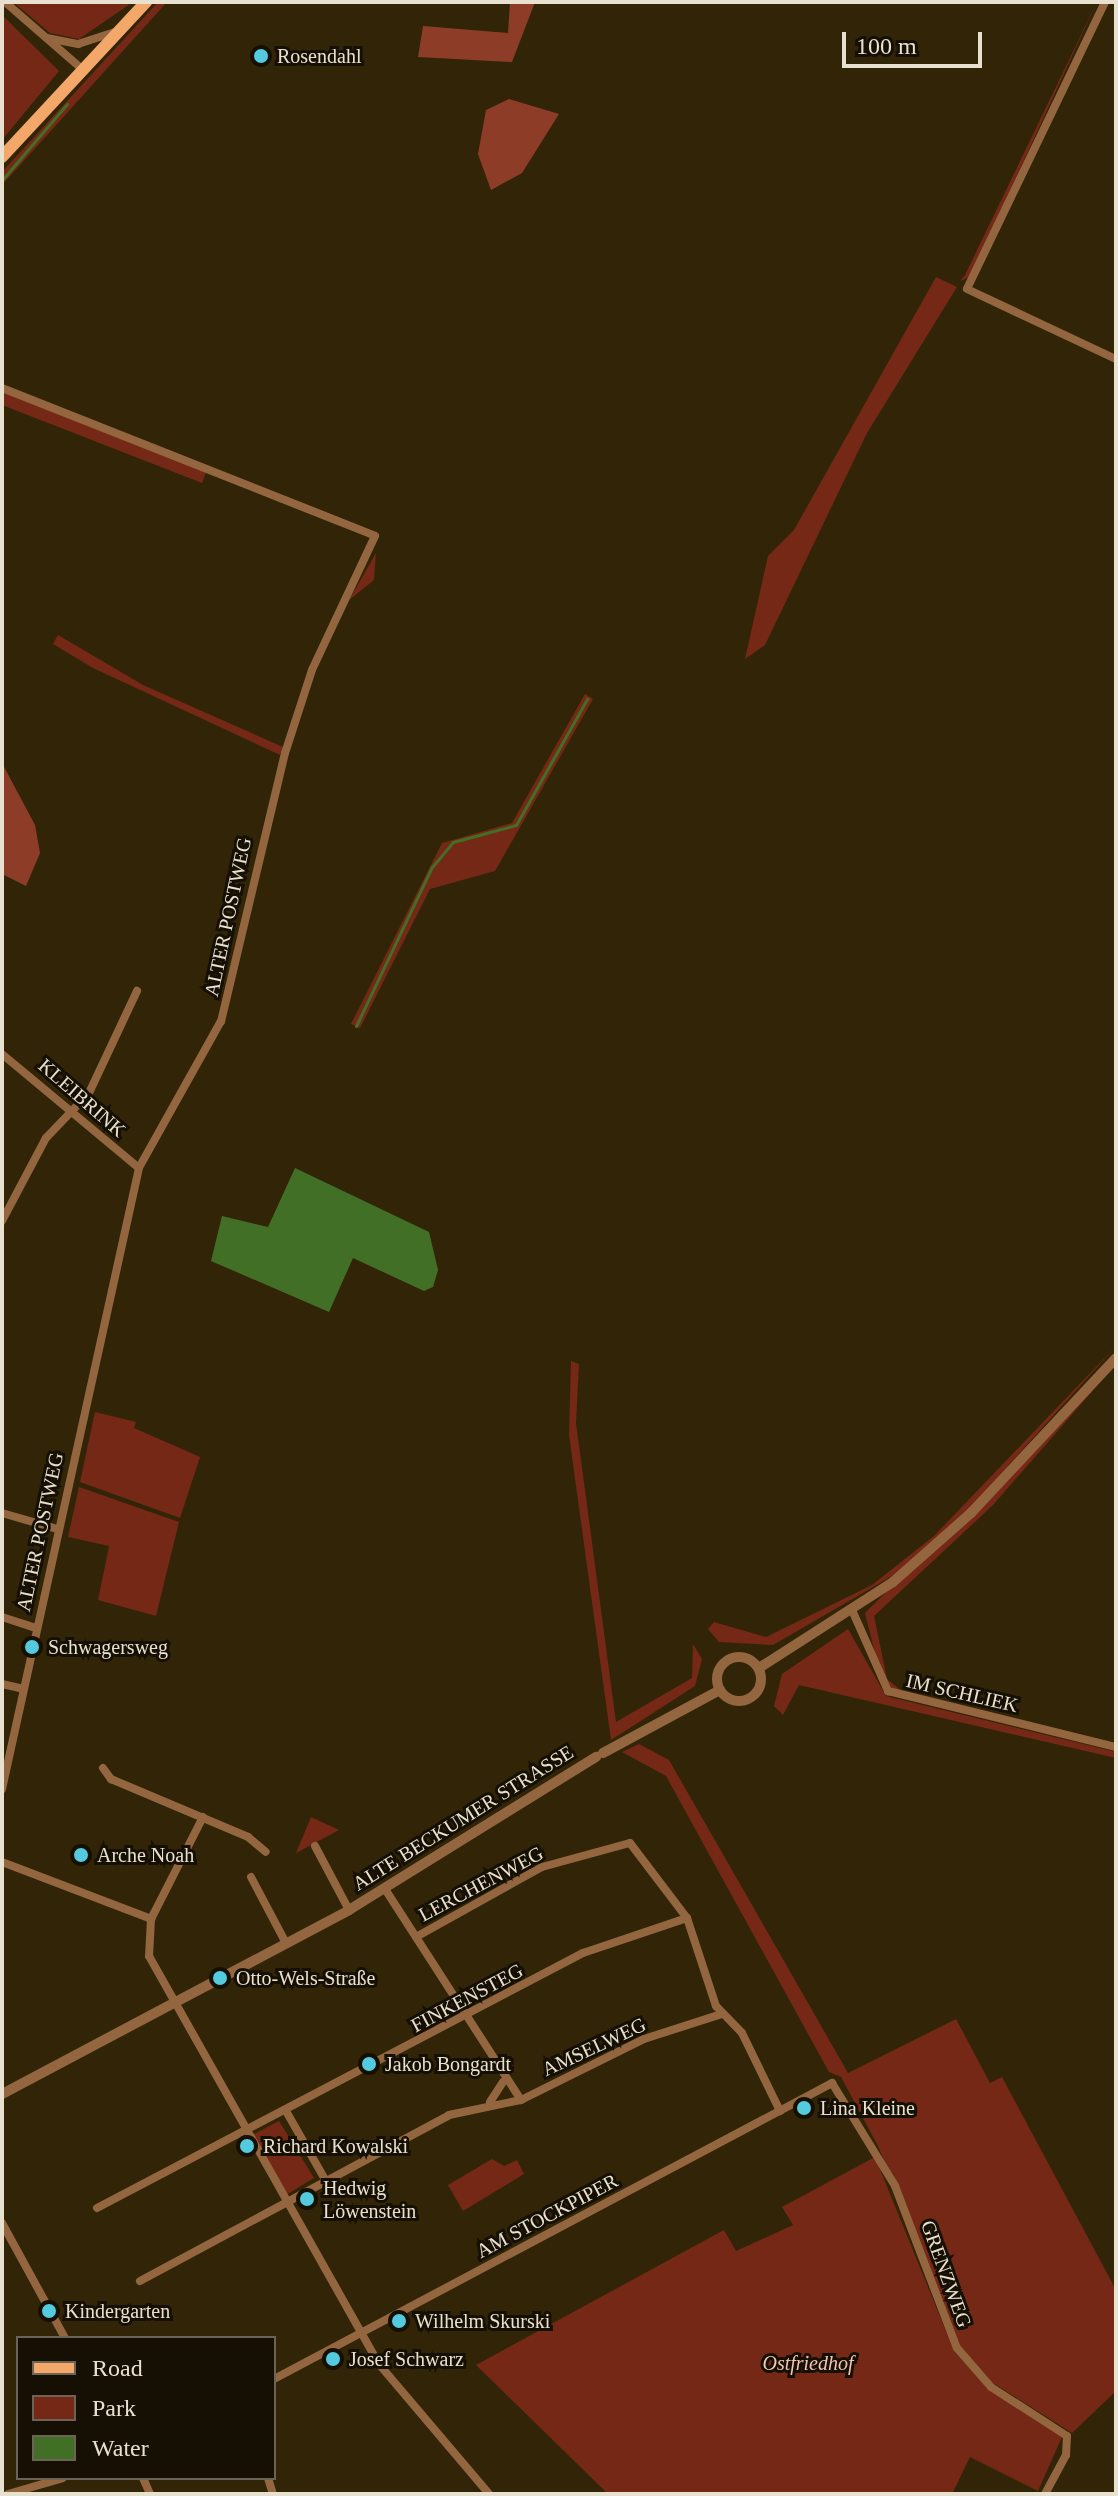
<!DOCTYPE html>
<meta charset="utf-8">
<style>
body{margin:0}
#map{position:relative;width:1118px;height:2496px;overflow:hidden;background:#322507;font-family:Georgia,serif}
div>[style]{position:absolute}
.green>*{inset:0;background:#752815}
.forest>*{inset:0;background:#8d3c28}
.water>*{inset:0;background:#426f26}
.stream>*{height:3px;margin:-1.5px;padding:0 1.5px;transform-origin:1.5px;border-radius:1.5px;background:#426f26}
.minor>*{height:8px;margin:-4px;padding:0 4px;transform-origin:4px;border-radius:4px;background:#936640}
.tertiary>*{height:10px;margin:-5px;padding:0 5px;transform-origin:5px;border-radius:5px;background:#936640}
.tertiary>.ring{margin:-5px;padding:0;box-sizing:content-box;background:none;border:10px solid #936640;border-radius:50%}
.primary>*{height:12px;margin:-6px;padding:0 6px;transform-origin:6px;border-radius:6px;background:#f3a869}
.dots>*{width:22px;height:22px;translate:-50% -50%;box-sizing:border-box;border:4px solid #150f04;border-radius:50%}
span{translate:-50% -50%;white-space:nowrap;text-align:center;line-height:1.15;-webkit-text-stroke:6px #150f04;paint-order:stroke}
.poi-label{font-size:20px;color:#e9e1d0}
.left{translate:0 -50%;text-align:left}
.street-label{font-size:20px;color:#e9e1d0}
.park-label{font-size:20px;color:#f4c4b7;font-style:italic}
.frame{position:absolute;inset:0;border:4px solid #e9e1d0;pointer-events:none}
.legend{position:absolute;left:16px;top:2336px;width:260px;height:144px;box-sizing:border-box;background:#150f04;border:2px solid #6a6356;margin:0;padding:10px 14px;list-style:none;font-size:24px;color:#e9e1d0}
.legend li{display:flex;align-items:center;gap:16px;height:40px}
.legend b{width:40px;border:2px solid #6a6356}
.scale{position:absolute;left:842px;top:32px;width:140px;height:36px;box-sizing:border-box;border:4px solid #e9e1d0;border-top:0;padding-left:10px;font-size:24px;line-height:28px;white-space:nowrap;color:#e9e1d0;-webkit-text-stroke:6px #150f04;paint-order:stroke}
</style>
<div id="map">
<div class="green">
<div style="clip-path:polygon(13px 2px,133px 2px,79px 39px,50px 33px)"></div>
<div style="clip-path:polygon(158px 2px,167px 2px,2px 185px,2px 172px)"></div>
<div style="clip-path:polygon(1097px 2px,970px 277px,960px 281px,965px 275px)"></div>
<div style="clip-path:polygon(2px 15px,59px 71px,2px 140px)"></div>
<div style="clip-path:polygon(936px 277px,957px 287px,867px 433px,765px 645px,745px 659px,768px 556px,794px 530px)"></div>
<div style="clip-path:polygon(2px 389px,207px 470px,202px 483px,2px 405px)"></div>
<div style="clip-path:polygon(376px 553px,374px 580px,349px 600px)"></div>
<div style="clip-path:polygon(58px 635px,143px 685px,283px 747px,280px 755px,93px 668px,53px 644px)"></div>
<div style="clip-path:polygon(585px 694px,593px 699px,495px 871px,430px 889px,360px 1028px,351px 1024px,442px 843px,512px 823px)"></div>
<div style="clip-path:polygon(1116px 1346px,969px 1509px,899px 1572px,773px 1645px,719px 1642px,708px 1629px,714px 1622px,766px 1637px,872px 1585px,934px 1536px)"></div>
<div style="clip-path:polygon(571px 1361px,579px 1364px,576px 1423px,616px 1722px,692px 1678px,693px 1644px,702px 1659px,695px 1686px,611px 1740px,569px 1435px)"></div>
<div style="clip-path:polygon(1116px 1364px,993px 1505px,874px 1616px,887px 1679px,903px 1692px,892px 1688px,880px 1674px,865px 1613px)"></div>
<div style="clip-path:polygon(95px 1412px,136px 1422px,134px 1428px,200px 1457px,180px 1518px,80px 1482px)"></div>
<div style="clip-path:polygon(79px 1487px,179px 1522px,156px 1616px,98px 1600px,109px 1546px,68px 1537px)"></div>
<div style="clip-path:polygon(848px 1629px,886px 1696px,1116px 1752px,1116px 1758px,799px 1685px,783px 1715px,774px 1706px,782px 1674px)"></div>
<div style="clip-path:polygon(639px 1744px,669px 1760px,848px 2073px,956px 2019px,990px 2083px,1002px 2077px,1116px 2290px,1116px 2391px,1072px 2433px,993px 2383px,959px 2345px,878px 2146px,841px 2077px,829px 2072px,666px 1776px,622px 1752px)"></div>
<div style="clip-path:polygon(311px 1817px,339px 1830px,296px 1853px)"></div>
<div style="clip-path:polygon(279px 2121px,314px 2178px,286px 2195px,252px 2135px)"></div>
<div style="clip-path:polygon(875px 2157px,954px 2351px,989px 2390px,1062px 2437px,1038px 2491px,970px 2457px,952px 2494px,608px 2494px,476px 2365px,724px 2230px,736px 2251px,793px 2225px,782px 2207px)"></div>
<div style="clip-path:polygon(492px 2159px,504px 2166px,517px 2160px,524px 2174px,463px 2211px,448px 2185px)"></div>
</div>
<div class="forest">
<div style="clip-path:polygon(510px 2px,535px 2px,512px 62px,418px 57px,423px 26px,508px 33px)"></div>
<div style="clip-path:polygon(509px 99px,559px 114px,522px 173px,491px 190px,478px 154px,486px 110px)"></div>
<div style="clip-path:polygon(2px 763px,35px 825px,40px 853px,26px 886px,2px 874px)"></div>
</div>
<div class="water">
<div style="clip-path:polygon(295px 1168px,429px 1232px,438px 1270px,433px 1287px,424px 1291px,353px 1258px,329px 1312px,211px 1261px,222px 1216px,268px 1227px)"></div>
</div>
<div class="stream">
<div style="left:2px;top:180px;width:100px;rotate:-49.5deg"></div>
<div style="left:356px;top:1026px;width:176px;rotate:-64.5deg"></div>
<div style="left:432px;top:867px;width:33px;rotate:-50deg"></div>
<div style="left:453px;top:842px;width:65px;rotate:-15.1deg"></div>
<div style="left:516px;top:825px;width:145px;rotate:-60.6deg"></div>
</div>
<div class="minor">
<div style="left:5px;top:2px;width:102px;rotate:41deg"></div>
<div style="left:1105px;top:2px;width:318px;rotate:115.7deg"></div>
<div style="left:967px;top:289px;width:165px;rotate:25.2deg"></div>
<div style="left:47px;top:38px;width:32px;rotate:11deg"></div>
<div style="left:78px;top:44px;width:38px;rotate:-18deg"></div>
<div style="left:2px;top:388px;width:401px;rotate:21.6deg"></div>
<div style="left:375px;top:536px;width:148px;rotate:115.2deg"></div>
<div style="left:312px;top:670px;width:87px;rotate:108deg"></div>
<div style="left:285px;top:753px;width:276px;rotate:103.4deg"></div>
<div style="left:221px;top:1021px;width:168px;rotate:119.2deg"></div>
<div style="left:139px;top:1168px;width:636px;rotate:102.44deg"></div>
<div style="left:2px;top:1054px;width:178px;rotate:39.8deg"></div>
<div style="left:2px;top:1221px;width:94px;rotate:-62.1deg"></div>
<div style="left:46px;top:1138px;width:62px;rotate:-46.3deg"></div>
<div style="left:89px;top:1093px;width:113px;rotate:-64.8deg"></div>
<div style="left:2px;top:1513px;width:57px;rotate:16.2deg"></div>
<div style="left:852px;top:1610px;width:89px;rotate:66deg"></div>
<div style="left:888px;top:1691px;width:235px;rotate:13.8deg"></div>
<div style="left:2px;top:1617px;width:36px;rotate:18deg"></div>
<div style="left:2px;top:1684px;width:22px;rotate:13deg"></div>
<div style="left:103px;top:1768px;width:14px;rotate:54deg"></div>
<div style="left:111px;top:1779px;width:149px;rotate:22.9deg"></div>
<div style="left:248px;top:1837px;width:23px;rotate:40deg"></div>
<div style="left:203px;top:1817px;width:114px;rotate:117deg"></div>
<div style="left:151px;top:1919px;width:37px;rotate:93deg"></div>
<div style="left:149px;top:1956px;width:467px;rotate:60.6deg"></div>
<div style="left:378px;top:2363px;width:172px;rotate:49.7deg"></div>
<div style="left:315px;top:1846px;width:72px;rotate:62deg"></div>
<div style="left:2px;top:1862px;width:160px;rotate:20.9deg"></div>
<div style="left:251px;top:1877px;width:75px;rotate:62.1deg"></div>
<div style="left:385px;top:1889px;width:251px;rotate:57.2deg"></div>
<div style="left:416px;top:1937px;width:144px;rotate:-29.1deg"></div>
<div style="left:542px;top:1867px;width:91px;rotate:-15.3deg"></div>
<div style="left:630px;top:1843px;width:94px;rotate:52.8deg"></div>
<div style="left:687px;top:1918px;width:93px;rotate:71.8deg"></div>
<div style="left:716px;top:2006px;width:37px;rotate:46deg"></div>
<div style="left:742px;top:2033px;width:87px;rotate:64deg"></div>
<div style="left:490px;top:2102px;width:24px;rotate:-57deg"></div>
<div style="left:286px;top:2111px;width:81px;rotate:60.3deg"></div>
<div style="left:97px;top:2208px;width:549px;rotate:-27.69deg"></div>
<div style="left:583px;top:1953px;width:110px;rotate:-18.6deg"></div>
<div style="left:2px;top:2223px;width:131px;rotate:61.3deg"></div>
<div style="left:140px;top:2281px;width:351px;rotate:-28.2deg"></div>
<div style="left:449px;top:2115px;width:74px;rotate:-11.8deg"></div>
<div style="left:521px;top:2100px;width:137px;rotate:-26.4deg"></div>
<div style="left:644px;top:2039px;width:82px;rotate:-17.8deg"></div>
<div style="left:274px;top:2379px;width:632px;rotate:-27.94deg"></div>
<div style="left:832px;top:2083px;width:121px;rotate:58.5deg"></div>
<div style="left:895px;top:2186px;width:173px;rotate:69.1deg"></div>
<div style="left:957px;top:2348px;width:52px;rotate:48.9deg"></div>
<div style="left:991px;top:2387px;width:90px;rotate:32.8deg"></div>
<div style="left:1067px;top:2436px;width:19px;rotate:93deg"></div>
<div style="left:1066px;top:2455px;width:44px;rotate:118.3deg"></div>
<div style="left:143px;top:2478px;width:17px;rotate:66deg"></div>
<div style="left:268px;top:2478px;width:17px;rotate:73deg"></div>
<div style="left:8px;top:2494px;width:57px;rotate:-16.2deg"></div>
</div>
<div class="tertiary">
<div class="ring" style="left:717px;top:1657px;width:34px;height:34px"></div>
<div style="left:759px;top:1668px;width:159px;rotate:-32.7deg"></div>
<div style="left:893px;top:1582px;width:104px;rotate:-41.5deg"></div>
<div style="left:971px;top:1513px;width:212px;rotate:-46.9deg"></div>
<div style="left:603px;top:1753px;width:133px;rotate:-28.3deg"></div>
<div style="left:2px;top:2094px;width:393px;rotate:-27.9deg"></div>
<div style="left:349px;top:1910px;width:291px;rotate:-31.8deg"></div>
</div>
<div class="primary">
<div style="left:2px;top:157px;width:212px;rotate:-47.1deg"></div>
</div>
<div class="dots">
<div style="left:261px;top:56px;background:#54cade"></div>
<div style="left:32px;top:1647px;background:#54cade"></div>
<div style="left:81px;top:1855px;background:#54cade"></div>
<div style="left:220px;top:1978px;background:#54cade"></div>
<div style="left:369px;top:2064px;background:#54cade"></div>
<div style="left:804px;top:2108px;background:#54cade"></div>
<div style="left:247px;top:2146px;background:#54cade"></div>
<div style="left:307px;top:2199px;background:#54cade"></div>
<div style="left:49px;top:2311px;background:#54cade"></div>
<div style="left:399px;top:2321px;background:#54cade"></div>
<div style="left:333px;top:2359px;background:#54cade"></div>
</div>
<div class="poi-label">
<span class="left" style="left:277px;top:56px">Rosendahl</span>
<span class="left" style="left:48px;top:1647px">Schwagersweg</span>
<span class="left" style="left:97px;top:1855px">Arche Noah</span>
<span class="left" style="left:236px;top:1978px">Otto-Wels-Straße</span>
<span class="left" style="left:385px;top:2064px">Jakob Bongardt</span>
<span class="left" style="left:820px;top:2108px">Lina Kleine</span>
<span class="left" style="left:263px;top:2146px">Richard Kowalski</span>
<span class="left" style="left:323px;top:2200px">Hedwig<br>Löwenstein</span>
<span class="left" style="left:65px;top:2311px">Kindergarten</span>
<span class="left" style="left:415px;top:2321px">Wilhelm Skurski</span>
<span class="left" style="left:349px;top:2359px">Josef Schwarz</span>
</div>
<div class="street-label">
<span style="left:228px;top:917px;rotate:-78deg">ALTER POSTWEG</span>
<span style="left:82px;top:1098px;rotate:41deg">KLEIBRINK</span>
<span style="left:40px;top:1532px;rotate:-78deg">ALTER POSTWEG</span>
<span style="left:962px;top:1693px;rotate:13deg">IM SCHLIEK</span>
<span style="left:463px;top:1818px;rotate:-32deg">ALTE BECKUMER STRASSE</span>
<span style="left:481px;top:1884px;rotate:-28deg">LERCHENWEG</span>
<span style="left:467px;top:1998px;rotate:-28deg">FINKENSTEG</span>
<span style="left:594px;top:2047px;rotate:-25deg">AMSELWEG</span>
<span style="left:547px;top:2216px;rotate:-28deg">AM STOCKPIPER</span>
<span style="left:946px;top:2274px;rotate:70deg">GRENZWEG</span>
</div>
<div class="park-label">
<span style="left:808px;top:2363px">Ostfriedhof</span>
</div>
<div class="frame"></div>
<ul class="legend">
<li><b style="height:10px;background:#f3a869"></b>Road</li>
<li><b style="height:22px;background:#752815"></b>Park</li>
<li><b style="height:22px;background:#426f26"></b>Water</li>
</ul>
<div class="scale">100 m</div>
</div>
